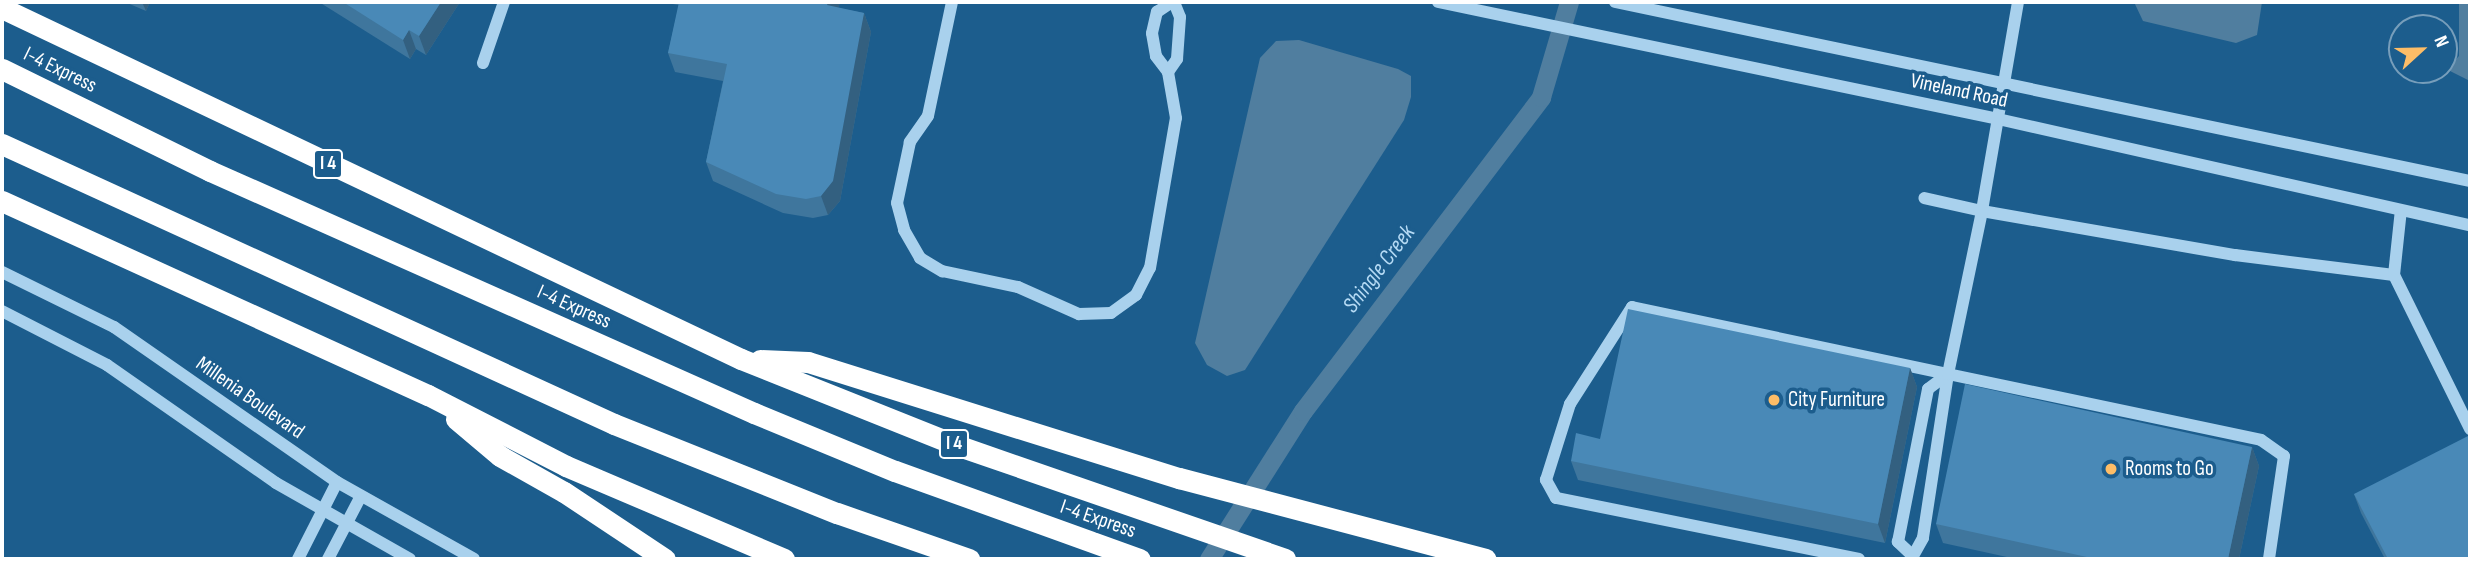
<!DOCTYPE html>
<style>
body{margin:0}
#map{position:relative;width:2472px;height:561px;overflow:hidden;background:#1c5d8d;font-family:"Sofia Sans Condensed",sans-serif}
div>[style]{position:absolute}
.water>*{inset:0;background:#507e9f}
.canal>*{height:19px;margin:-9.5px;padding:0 9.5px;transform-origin:9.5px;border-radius:9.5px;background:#507e9f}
.minor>*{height:12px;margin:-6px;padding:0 6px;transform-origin:6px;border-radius:6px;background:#a9d1ed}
.highway>*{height:21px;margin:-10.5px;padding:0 10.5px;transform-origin:10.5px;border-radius:10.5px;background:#fff}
.wall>*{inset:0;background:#3f769d}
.shaded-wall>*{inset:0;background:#336080}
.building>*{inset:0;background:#4989b7}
.dots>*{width:19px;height:19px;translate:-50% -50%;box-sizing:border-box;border:4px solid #1c5d8d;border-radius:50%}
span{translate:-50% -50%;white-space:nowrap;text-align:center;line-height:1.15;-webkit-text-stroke:7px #1c5d8d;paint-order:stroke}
.shield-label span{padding:2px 5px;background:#1c5d8d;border:2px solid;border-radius:5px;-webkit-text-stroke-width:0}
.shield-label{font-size:19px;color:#fff;font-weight:700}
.street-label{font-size:21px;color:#fff}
.poi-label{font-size:21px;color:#fff}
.left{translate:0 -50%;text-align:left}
.water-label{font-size:23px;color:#b5daf4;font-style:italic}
.frame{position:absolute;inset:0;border:4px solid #fff;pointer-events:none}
.north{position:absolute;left:2388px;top:14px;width:70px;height:70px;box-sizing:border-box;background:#1c5d8d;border:2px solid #779ebb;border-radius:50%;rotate:68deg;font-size:19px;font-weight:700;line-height:28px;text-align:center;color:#fff}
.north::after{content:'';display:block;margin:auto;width:24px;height:32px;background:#fdbd67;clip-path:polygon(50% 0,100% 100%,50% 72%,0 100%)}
</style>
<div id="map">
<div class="water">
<div style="clip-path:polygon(2134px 2px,2262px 2px,2257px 35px,2236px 43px,2143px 21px)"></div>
<div style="clip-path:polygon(2459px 2px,2470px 2px,2470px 81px,2446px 69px,2459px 56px)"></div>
<div style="clip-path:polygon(1299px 40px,1398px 69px,1411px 76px,1411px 97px,1404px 120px,1245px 370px,1227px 376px,1207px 365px,1195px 343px,1260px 58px,1276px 41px)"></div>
</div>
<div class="canal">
<div style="left:1209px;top:559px;width:175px;rotate:-57.6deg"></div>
<div style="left:1303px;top:411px;width:394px;rotate:-52.8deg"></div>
<div style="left:1541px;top:97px;width:99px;rotate:-73.6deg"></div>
</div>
<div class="minor">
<div style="left:952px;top:2px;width:116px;rotate:101.9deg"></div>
<div style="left:928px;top:116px;width:32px;rotate:125deg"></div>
<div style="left:910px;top:142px;width:62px;rotate:102deg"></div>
<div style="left:897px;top:203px;width:28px;rotate:75deg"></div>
<div style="left:904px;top:230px;width:32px;rotate:60deg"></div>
<div style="left:920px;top:258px;width:26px;rotate:31deg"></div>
<div style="left:942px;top:271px;width:78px;rotate:11.9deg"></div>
<div style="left:1018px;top:287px;width:67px;rotate:23.9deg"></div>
<div style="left:1079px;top:314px;width:32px;rotate:-2deg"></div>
<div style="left:1111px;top:313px;width:31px;rotate:-36deg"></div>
<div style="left:1136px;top:295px;width:30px;rotate:-63deg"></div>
<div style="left:1150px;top:268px;width:152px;rotate:-80.2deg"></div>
<div style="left:1176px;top:118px;width:47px;rotate:-99.9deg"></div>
<div style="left:1168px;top:72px;width:20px;rotate:-127deg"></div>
<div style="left:1156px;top:56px;width:23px;rotate:-100deg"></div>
<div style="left:1152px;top:33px;width:22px;rotate:-77deg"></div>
<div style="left:1157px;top:12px;width:18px;rotate:-34deg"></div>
<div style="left:1438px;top:2px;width:572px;rotate:11.8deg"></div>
<div style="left:1998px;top:119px;width:484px;rotate:12.7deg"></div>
<div style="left:1615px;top:2px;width:874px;rotate:11.82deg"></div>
<div style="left:2018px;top:2px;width:212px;rotate:99.8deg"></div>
<div style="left:1982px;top:211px;width:257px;rotate:9.9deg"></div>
<div style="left:2235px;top:255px;width:160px;rotate:7.2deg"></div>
<div style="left:2394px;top:275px;width:172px;rotate:63.7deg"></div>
<div style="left:483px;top:63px;width:65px;rotate:-71deg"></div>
<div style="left:1168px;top:72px;width:16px;rotate:-55deg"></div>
<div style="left:1177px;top:59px;width:42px;rotate:-85.9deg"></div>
<div style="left:1180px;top:17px;width:16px;rotate:-112deg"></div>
<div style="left:2px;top:272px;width:125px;rotate:26.2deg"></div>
<div style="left:114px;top:327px;width:272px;rotate:34.8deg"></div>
<div style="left:337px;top:482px;width:157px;rotate:29.3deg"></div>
<div style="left:2394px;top:275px;width:65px;rotate:-83.9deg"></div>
<div style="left:2px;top:311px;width:118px;rotate:27.2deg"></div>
<div style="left:107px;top:365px;width:206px;rotate:34.9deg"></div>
<div style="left:276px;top:483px;width:154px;rotate:29.6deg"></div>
<div style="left:1948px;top:374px;width:166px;rotate:98.7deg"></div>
<div style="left:1923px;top:538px;width:21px;rotate:119deg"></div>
<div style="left:1913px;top:556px;width:21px;rotate:-137deg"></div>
<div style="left:1898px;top:542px;width:156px;rotate:-78.9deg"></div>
<div style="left:1928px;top:389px;width:25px;rotate:-37deg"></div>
<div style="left:1948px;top:374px;width:320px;rotate:11.9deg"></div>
<div style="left:2261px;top:440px;width:28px;rotate:35deg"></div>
<div style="left:2284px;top:456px;width:104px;rotate:98.3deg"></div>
<div style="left:298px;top:559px;width:86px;rotate:-63.1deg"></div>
<div style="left:328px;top:559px;width:71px;rotate:-62.4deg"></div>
<div style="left:1859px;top:559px;width:309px;rotate:-168.6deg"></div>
<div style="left:1556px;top:498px;width:21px;rotate:-119deg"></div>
<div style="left:1546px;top:480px;width:80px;rotate:-72.5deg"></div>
<div style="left:1570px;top:404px;width:115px;rotate:-57.4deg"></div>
<div style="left:1632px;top:307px;width:323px;rotate:12deg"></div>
<div style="left:1948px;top:374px;width:167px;rotate:-78.2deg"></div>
<div style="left:1982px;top:211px;width:59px;rotate:-167.4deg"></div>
</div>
<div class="highway">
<div style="left:2px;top:8px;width:818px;rotate:25.41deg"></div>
<div style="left:741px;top:359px;width:235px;rotate:21.8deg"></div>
<div style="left:959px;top:446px;width:345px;rotate:19.1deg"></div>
<div style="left:2px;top:69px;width:232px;rotate:26.1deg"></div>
<div style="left:210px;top:171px;width:595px;rotate:23.98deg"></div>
<div style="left:754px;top:413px;width:152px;rotate:22.4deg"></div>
<div style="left:895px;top:471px;width:260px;rotate:19.8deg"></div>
<div style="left:2px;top:144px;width:673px;rotate:24.58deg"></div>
<div style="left:614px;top:424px;width:240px;rotate:21.8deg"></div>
<div style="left:837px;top:513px;width:140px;rotate:19.2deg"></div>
<div style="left:2px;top:201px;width:468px;rotate:24.5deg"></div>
<div style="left:428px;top:395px;width:155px;rotate:27.2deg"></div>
<div style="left:566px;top:466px;width:237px;rotate:23.1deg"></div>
<div style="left:760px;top:360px;width:48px;rotate:2.4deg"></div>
<div style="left:808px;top:362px;width:389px;rotate:17.4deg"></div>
<div style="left:1179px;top:478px;width:317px;rotate:14.8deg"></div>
<div style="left:456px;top:419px;width:57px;rotate:40.1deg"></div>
<div style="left:500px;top:456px;width:73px;rotate:29.4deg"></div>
<div style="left:564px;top:492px;width:121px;rotate:33.6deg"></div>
</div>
<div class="wall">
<div style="clip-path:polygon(125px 2px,150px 2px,146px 11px)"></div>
<div style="clip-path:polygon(319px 2px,460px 2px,426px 55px,416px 49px,410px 59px)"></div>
<div style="clip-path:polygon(660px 2px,840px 2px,838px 8px,864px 13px,871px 32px,840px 201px,828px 215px,813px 218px,783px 213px,713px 181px,706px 162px,723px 81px,675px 72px,668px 53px,679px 5px)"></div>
<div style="clip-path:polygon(1910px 368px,1917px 387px,1885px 543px,1578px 480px,1571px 461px,1600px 439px)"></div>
<div style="clip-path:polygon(2252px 447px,2259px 466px,2239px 559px,2016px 559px,1943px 543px,1936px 524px)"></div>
<div style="clip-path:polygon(2354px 494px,2470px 559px,2385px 559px,2361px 513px)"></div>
</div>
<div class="shaded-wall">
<div style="clip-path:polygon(142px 2px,150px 2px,146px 11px)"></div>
<div style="clip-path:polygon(441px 2px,460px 2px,426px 55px,419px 36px)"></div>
<div style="clip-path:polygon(828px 2px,840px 2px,834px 25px,827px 5px)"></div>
<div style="clip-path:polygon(864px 13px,871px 32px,840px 201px,828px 215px,821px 196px)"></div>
<div style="clip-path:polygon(409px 30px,416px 49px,410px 59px,403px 40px)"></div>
<div style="clip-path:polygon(1910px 368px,1917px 387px,1885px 543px,1878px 524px)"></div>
<div style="clip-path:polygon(2252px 447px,2259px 466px,2239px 559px,2228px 559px)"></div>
</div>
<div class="building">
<div style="clip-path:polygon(343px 2px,441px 2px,419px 36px,409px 30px,403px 40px)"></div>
<div style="clip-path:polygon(679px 2px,828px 2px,827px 5px,864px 13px,833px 181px,821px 196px,806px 199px,776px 194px,706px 162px,727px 64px,668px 53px)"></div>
<div style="clip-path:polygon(1628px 309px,1910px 368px,1878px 524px,1571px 461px,1576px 433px,1600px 439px)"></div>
<div style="clip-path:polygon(1965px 384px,2252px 447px,2228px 559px,2096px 559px,1936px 524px)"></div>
<div style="clip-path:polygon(2470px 435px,2470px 559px,2388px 559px,2354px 494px)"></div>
</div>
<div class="dots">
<div style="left:1774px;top:400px;background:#fdbd67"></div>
<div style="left:2111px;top:469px;background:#fdbd67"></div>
</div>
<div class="shield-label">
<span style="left:328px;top:164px">I 4</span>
<span style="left:954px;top:444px">I 4</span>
</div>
<div class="street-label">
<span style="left:60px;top:70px;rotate:26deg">I-4 Express</span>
<span style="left:1959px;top:91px;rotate:12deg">Vineland Road</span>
<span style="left:574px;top:307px;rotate:24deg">I-4 Express</span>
<span style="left:250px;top:398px;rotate:35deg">Millenia Boulevard</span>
<span style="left:1098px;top:519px;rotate:19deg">I-4 Express</span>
</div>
<div class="poi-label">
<span class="left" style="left:1788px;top:400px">City Furniture</span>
<span class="left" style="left:2125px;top:469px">Rooms to Go</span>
</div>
<div class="water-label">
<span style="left:1379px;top:269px;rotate:-53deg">Shingle Creek</span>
</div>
<div class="frame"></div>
<div class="north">N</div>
</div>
